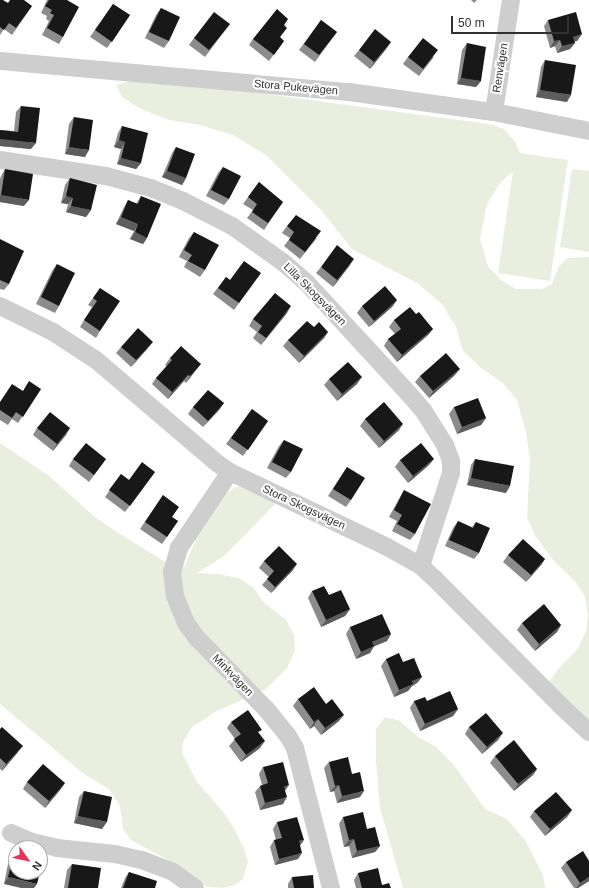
<!DOCTYPE html>
<meta charset="utf-8">
<style>
body{margin:0}
#map{position:relative;width:589px;height:888px;overflow:hidden;background:#fff;font-family:Helvetica,sans-serif}
div>[style]{position:absolute}
.green>*{inset:0;background:#e9eedf}
.street>*{height:18px;margin:-9px;padding:0 9px;transform-origin:9px;border-radius:9px;background:#cecece}
.wall>*{inset:0;background:#8c8c8c}
.shaded-wall>*{inset:0;background:#5d5d5d}
.building>*{inset:0;background:#181818}
span{translate:-50% -50%;white-space:nowrap;text-align:center;line-height:1.15;-webkit-text-stroke:4px #fff;paint-order:stroke}
.street-label{font-size:11px;color:#313131}
.north{position:absolute;left:8px;top:840px;width:40px;height:40px;box-sizing:border-box;background:#fff;border:1px solid #adadad;border-radius:50%;rotate:123deg;font-size:11px;font-weight:700;line-height:16px;text-align:center;color:#313131}
.north::after{content:'';display:block;margin:auto;width:14px;height:18px;background:#e8325a;clip-path:polygon(50% 0,100% 100%,50% 72%,0 100%)}
.scale{position:absolute;left:451px;top:16px;width:118px;height:18px;box-sizing:border-box;border:2px solid #313131;border-top:0;padding-left:5px;font-size:12px;line-height:14px;white-space:nowrap;color:#313131;-webkit-text-stroke:3px #fff;paint-order:stroke}
</style>
<div id="map">
<div class="green">
<div style="clip-path:polygon(131px 81px,258px 93px,489px 124px,504px 129px,515px 142px,520px 153px,568px 160px,550px 281px,498px 273px,513px 171px,500px 183px,487px 204px,480px 239px,488px 266px,501px 280px,516px 289px,542px 289px,552px 284px,559px 266px,568px 258px,589px 257px,589px 720px,553px 692px,550px 681px,558px 669px,577px 650px,586px 631px,588px 615px,585px 597px,575px 581px,554px 561px,536px 537px,527px 518px,530px 460px,526px 432px,517px 400px,503px 383px,481px 368px,463px 351px,456px 327px,442px 304px,417px 283px,352px 249px,322px 211px,266px 155px,233px 135px,200px 125px,169px 120px,139px 108px,122px 97px,116px 85px)"></div>
<div style="clip-path:polygon(572px 169px,589px 171px,589px 252px,560px 247px)"></div>
<div style="clip-path:polygon(0 443px,49px 476px,96px 518px,120px 534px,164px 561px,184px 568px,199px 532px,227px 493px,235px 487px,240px 487px,276px 503px,224px 556px,197px 573px,218px 574px,239px 578px,254px 588px,263px 602px,286px 620px,294px 635px,295px 651px,287px 668px,266px 689px,215px 712px,192px 727px,183px 742px,182px 753px,197px 782px,224px 813px,235px 830px,244px 849px,248px 862px,243px 879px,235px 885px,223px 888px,207px 887px,181px 867px,131px 840px,123px 829px,120px 806px,109px 789px,84px 774px,0 704px)"></div>
<div style="clip-path:polygon(385px 717px,400px 721px,418px 737px,435px 746px,453px 764px,485px 809px,507px 819px,525px 840px,543px 875px,545px 888px,403px 888px,380px 808px,376px 761px,376px 729px)"></div>
</div>
<div class="street">
<div style="left:0;top:61px;width:350px;rotate:5.1deg"></div>
<div style="left:349px;top:92px;width:146px;rotate:7.9deg"></div>
<div style="left:494px;top:112px;width:97px;rotate:11.3deg"></div>
<div style="left:494px;top:112px;width:113px;rotate:-81.4deg"></div>
<div style="left:0;top:160px;width:107px;rotate:8.6deg"></div>
<div style="left:106px;top:176px;width:47px;rotate:14.9deg"></div>
<div style="left:151px;top:188px;width:35px;rotate:22deg"></div>
<div style="left:183px;top:201px;width:55px;rotate:27deg"></div>
<div style="left:232px;top:226px;width:64px;rotate:35.4deg"></div>
<div style="left:284px;top:263px;width:29px;rotate:41deg"></div>
<div style="left:306px;top:282px;width:152px;rotate:47.4deg"></div>
<div style="left:409px;top:394px;width:21px;rotate:49deg"></div>
<div style="left:423px;top:410px;width:41px;rotate:57.8deg"></div>
<div style="left:445px;top:445px;width:17px;rotate:69deg"></div>
<div style="left:451px;top:461px;width:12px;rotate:90deg"></div>
<div style="left:451px;top:473px;width:98px;rotate:107.9deg"></div>
<div style="left:0;top:306px;width:59px;rotate:26.1deg"></div>
<div style="left:53px;top:332px;width:51px;rotate:33.1deg"></div>
<div style="left:96px;top:360px;width:159px;rotate:40.4deg"></div>
<div style="left:217px;top:463px;width:16px;rotate:35deg"></div>
<div style="left:230px;top:472px;width:174px;rotate:25.5deg"></div>
<div style="left:387px;top:547px;width:39px;rotate:29deg"></div>
<div style="left:421px;top:566px;width:19px;rotate:43deg"></div>
<div style="left:435px;top:579px;width:180px;rotate:45.2deg"></div>
<div style="left:562px;top:707px;width:37px;rotate:43deg"></div>
<div style="left:230px;top:472px;width:92px;rotate:123.9deg"></div>
<div style="left:179px;top:548px;width:25px;rotate:106deg"></div>
<div style="left:172px;top:572px;width:24px;rotate:83deg"></div>
<div style="left:175px;top:596px;width:29px;rotate:68deg"></div>
<div style="left:186px;top:623px;width:19px;rotate:54deg"></div>
<div style="left:197px;top:638px;width:100px;rotate:45.8deg"></div>
<div style="left:267px;top:710px;width:33px;rotate:51deg"></div>
<div style="left:288px;top:736px;width:14px;rotate:60deg"></div>
<div style="left:295px;top:748px;width:145px;rotate:75.6deg"></div>
<div style="left:11px;top:833px;width:23px;rotate:23deg"></div>
<div style="left:32px;top:842px;width:26px;rotate:13deg"></div>
<div style="left:57px;top:848px;width:58px;rotate:5.9deg"></div>
<div style="left:115px;top:854px;width:28px;rotate:13deg"></div>
<div style="left:142px;top:860px;width:33px;rotate:21deg"></div>
<div style="left:173px;top:872px;width:27px;rotate:36deg"></div>
</div>
<div class="wall">
<div style="clip-path:polygon(0 0,8px 3px,32px 6px,12px 35px,4px 29px,0 35px)"></div>
<div style="clip-path:polygon(47px 0,67px 0,63px 37px,59px 44px,42px 35px,49px 21px,46px 19px,47px 16px,41px 13px)"></div>
<div style="clip-path:polygon(471px 0,477px 0,474px 3px)"></div>
<div style="clip-path:polygon(113px 4px,130px 15px,107px 48px,90px 37px)"></div>
<div style="clip-path:polygon(161px 8px,169px 41px,164px 48px,145px 38px,156px 15px)"></div>
<div style="clip-path:polygon(288px 19px,284px 25px,280px 38px,284px 41px,269px 61px,249px 45px,253px 39px)"></div>
<div style="clip-path:polygon(321px 20px,337px 32px,315px 62px,299px 50px)"></div>
<div style="clip-path:polygon(548px 20px,582px 34px,577px 41px,574px 41px,575px 43px,570px 49px,557px 53px,555px 46px,550px 48px,544px 26px)"></div>
<div style="clip-path:polygon(230px 24px,205px 57px,189px 45px,194px 38px)"></div>
<div style="clip-path:polygon(391px 42px,370px 69px,354px 56px,359px 50px)"></div>
<div style="clip-path:polygon(467px 43px,481px 81px,476px 87px,457px 84px,462px 50px)"></div>
<div style="clip-path:polygon(408px 57px,434px 57px,419px 76px,403px 64px)"></div>
<div style="clip-path:polygon(545px 60px,567px 102px,536px 97px,541px 67px)"></div>
<div style="clip-path:polygon(21px 106px,31px 149px,0 146px,0 130px,14px 131px,16px 112px)"></div>
<div style="clip-path:polygon(74px 117px,85px 157px,65px 154px,69px 124px)"></div>
<div style="clip-path:polygon(122px 126px,141px 163px,136px 169px,117px 164px,121px 149px,114px 147px,118px 133px)"></div>
<div style="clip-path:polygon(176px 147px,186px 178px,182px 185px,162px 177px,172px 153px)"></div>
<div style="clip-path:polygon(223px 167px,229px 199px,224px 205px,206px 196px,218px 173px)"></div>
<div style="clip-path:polygon(5px 169px,24px 206px,0 202px,0 179px,1px 176px)"></div>
<div style="clip-path:polygon(70px 178px,91px 210px,86px 217px,66px 212px,68px 204px,61px 203px,65px 185px)"></div>
<div style="clip-path:polygon(259px 182px,283px 202px,264px 230px,247px 218px,253px 210px,243px 204px)"></div>
<div style="clip-path:polygon(141px 196px,147px 238px,143px 244px,130px 239px,134px 231px,116px 224px,124px 207px,128px 200px,136px 204px)"></div>
<div style="clip-path:polygon(287px 226px,317px 238px,300px 259px,284px 246px,290px 238px,282px 233px)"></div>
<div style="clip-path:polygon(194px 232px,205px 270px,200px 277px,184px 267px,187px 261px,179px 257px,189px 238px)"></div>
<div style="clip-path:polygon(0 239px,9px 284px,4px 290px,0 289px)"></div>
<div style="clip-path:polygon(57px 264px,59px 306px,55px 313px,36px 304px,52px 271px)"></div>
<div style="clip-path:polygon(350px 265px,333px 287px,316px 273px,321px 267px)"></div>
<div style="clip-path:polygon(261px 273px,234px 310px,213px 294px,226px 277px,230px 280px)"></div>
<div style="clip-path:polygon(100px 288px,100px 331px,96px 338px,80px 327px,92px 307px,88px 305px)"></div>
<div style="clip-path:polygon(397px 300px,392px 307px,369px 327px,357px 313px,362px 306px)"></div>
<div style="clip-path:polygon(287px 313px,261px 345px,253px 338px,257px 332px,249px 326px,253px 319px)"></div>
<div style="clip-path:polygon(416px 314px,433px 329px,428px 335px,397px 362px,384px 346px,388px 339px,395px 334px,389px 327px,394px 320px)"></div>
<div style="clip-path:polygon(314px 327px,328px 332px,324px 338px,299px 363px,283px 346px,288px 340px)"></div>
<div style="clip-path:polygon(121px 347px,148px 348px,131px 367px,116px 353px)"></div>
<div style="clip-path:polygon(170px 358px,201px 364px,196px 370px,186px 383px,184px 381px,168px 399px,152px 384px,156px 378px,167px 366px,165px 365px)"></div>
<div style="clip-path:polygon(455px 375px,429px 398px,415px 382px,420px 376px)"></div>
<div style="clip-path:polygon(329px 379px,357px 384px,337px 401px,324px 385px)"></div>
<div style="clip-path:polygon(41px 389px,18px 423px,12px 419px,8px 425px,0 420px,0 402px,23px 391px)"></div>
<div style="clip-path:polygon(224px 403px,219px 410px,203px 427px,188px 414px,193px 407px)"></div>
<div style="clip-path:polygon(454px 407px,486px 418px,481px 425px,457px 434px,449px 414px)"></div>
<div style="clip-path:polygon(252px 409px,268px 421px,243px 456px,226px 444px)"></div>
<div style="clip-path:polygon(365px 419px,399px 430px,379px 448px,360px 426px)"></div>
<div style="clip-path:polygon(37px 428px,70px 428px,53px 451px,33px 435px)"></div>
<div style="clip-path:polygon(284px 440px,291px 472px,286px 478px,267px 468px,279px 446px)"></div>
<div style="clip-path:polygon(73px 459px,106px 459px,89px 482px,69px 466px)"></div>
<div style="clip-path:polygon(475px 459px,506px 493px,467px 485px,471px 465px)"></div>
<div style="clip-path:polygon(400px 460px,429px 465px,408px 483px,395px 467px)"></div>
<div style="clip-path:polygon(347px 467px,351px 500px,346px 507px,328px 496px)"></div>
<div style="clip-path:polygon(155px 472px,125px 512px,105px 497px,121px 474px,129px 480px)"></div>
<div style="clip-path:polygon(404px 490px,415px 534px,410px 540px,392px 531px,397px 521px,389px 517px,400px 497px)"></div>
<div style="clip-path:polygon(163px 495px,172px 517px,178px 521px,162px 544px,140px 529px)"></div>
<div style="clip-path:polygon(458px 521px,472px 527px,476px 522px,479px 553px,474px 559px,445px 546px,453px 528px)"></div>
<div style="clip-path:polygon(508px 555px,545px 559px,541px 565px,526px 582px,503px 562px)"></div>
<div style="clip-path:polygon(264px 561px,293px 570px,271px 593px,262px 585px,269px 577px,259px 568px)"></div>
<div style="clip-path:polygon(312px 591px,329px 595px,350px 609px,345px 616px,321px 627px,308px 598px)"></div>
<div style="clip-path:polygon(522px 623px,561px 625px,557px 632px,535px 651px,517px 630px)"></div>
<div style="clip-path:polygon(350px 627px,391px 634px,387px 641px,374px 646px,370px 653px,356px 659px,346px 634px)"></div>
<div style="clip-path:polygon(386px 659px,403px 662px,422px 677px,417px 683px,412px 686px,408px 691px,394px 697px,381px 666px)"></div>
<div style="clip-path:polygon(298px 699px,326px 704px,339px 721px,321px 735px,314px 726px,310px 729px,293px 706px)"></div>
<div style="clip-path:polygon(414px 701px,427px 701px,458px 709px,453px 716px,420px 731px,410px 708px)"></div>
<div style="clip-path:polygon(231px 722px,259px 734px,260px 748px,241px 762px,229px 746px,235px 739px,227px 728px)"></div>
<div style="clip-path:polygon(469px 727px,498px 740px,482px 754px,465px 734px)"></div>
<div style="clip-path:polygon(0 729px,18px 752px,2px 771px,0 769px)"></div>
<div style="clip-path:polygon(495px 756px,537px 769px,533px 775px,514px 791px,490px 763px)"></div>
<div style="clip-path:polygon(329px 762px,352px 774px,360px 797px,337px 803px,334px 791px,330px 792px,324px 768px)"></div>
<div style="clip-path:polygon(263px 767px,285px 790px,283px 804px,260px 810px,255px 792px,260px 786px,262px 785px,259px 774px)"></div>
<div style="clip-path:polygon(27px 782px,65px 783px,60px 790px,45px 808px,23px 789px)"></div>
<div style="clip-path:polygon(84px 791px,102px 829px,74px 823px,79px 797px)"></div>
<div style="clip-path:polygon(572px 810px,567px 817px,545px 836px,530px 817px,534px 811px)"></div>
<div style="clip-path:polygon(343px 817px,367px 829px,380px 846px,375px 852px,352px 858px,349px 846px,344px 847px,339px 824px)"></div>
<div style="clip-path:polygon(277px 822px,300px 845px,298px 859px,275px 865px,270px 847px,274px 840px,276px 840px,273px 829px)"></div>
<div style="clip-path:polygon(14px 852px,16px 872px,4px 884px,9px 859px)"></div>
<div style="clip-path:polygon(566px 862px,589px 881px,578px 888px,574px 888px,561px 868px)"></div>
<div style="clip-path:polygon(72px 864px,98px 888px,64px 888px,67px 870px)"></div>
<div style="clip-path:polygon(129px 872px,155px 888px,121px 888px,125px 878px)"></div>
<div style="clip-path:polygon(358px 873px,382px 885px,391px 888px,356px 888px,354px 880px)"></div>
<div style="clip-path:polygon(292px 877px,314px 888px,288px 888px,288px 884px)"></div>
</div>
<div class="shaded-wall">
<div style="clip-path:polygon(582px 34px,577px 41px,568px 43px,573px 37px)"></div>
<div style="clip-path:polygon(560px 40px,555px 46px,550px 48px,554px 41px)"></div>
<div style="clip-path:polygon(391px 42px,387px 48px,370px 69px,374px 62px)"></div>
<div style="clip-path:polygon(575px 43px,570px 49px,557px 53px,562px 46px)"></div>
<div style="clip-path:polygon(461px 78px,481px 81px,476px 87px,457px 84px)"></div>
<div style="clip-path:polygon(540px 90px,571px 95px,567px 102px,536px 97px)"></div>
<div style="clip-path:polygon(0 139px,36px 143px,31px 149px,0 146px)"></div>
<div style="clip-path:polygon(119px 140px,125px 142px,121px 149px,114px 147px)"></div>
<div style="clip-path:polygon(69px 147px,89px 150px,85px 157px,65px 154px)"></div>
<div style="clip-path:polygon(121px 158px,141px 163px,136px 169px,117px 164px)"></div>
<div style="clip-path:polygon(167px 171px,186px 178px,182px 185px,162px 177px)"></div>
<div style="clip-path:polygon(1px 195px,29px 200px,24px 206px,0 202px,0 196px)"></div>
<div style="clip-path:polygon(66px 196px,73px 198px,68px 204px,61px 203px)"></div>
<div style="clip-path:polygon(71px 206px,91px 210px,86px 217px,66px 212px)"></div>
<div style="clip-path:polygon(121px 217px,138px 224px,134px 231px,116px 224px)"></div>
<div style="clip-path:polygon(135px 232px,147px 238px,143px 244px,130px 239px)"></div>
<div style="clip-path:polygon(354px 259px,350px 265px,333px 287px,337px 280px)"></div>
<div style="clip-path:polygon(397px 300px,392px 307px,369px 327px,374px 321px)"></div>
<div style="clip-path:polygon(291px 306px,287px 313px,261px 345px,266px 338px)"></div>
<div style="clip-path:polygon(433px 329px,428px 335px,397px 362px,402px 355px)"></div>
<div style="clip-path:polygon(328px 332px,324px 338px,299px 363px,304px 356px)"></div>
<div style="clip-path:polygon(153px 342px,148px 348px,131px 367px,136px 360px)"></div>
<div style="clip-path:polygon(201px 364px,196px 370px,186px 383px,190px 376px)"></div>
<div style="clip-path:polygon(460px 369px,455px 375px,429px 398px,433px 391px)"></div>
<div style="clip-path:polygon(188px 375px,184px 381px,168px 399px,172px 392px)"></div>
<div style="clip-path:polygon(362px 377px,357px 384px,337px 401px,342px 394px)"></div>
<div style="clip-path:polygon(224px 403px,219px 410px,203px 427px,208px 421px)"></div>
<div style="clip-path:polygon(486px 418px,481px 425px,457px 434px,462px 427px)"></div>
<div style="clip-path:polygon(403px 424px,399px 430px,379px 448px,384px 441px)"></div>
<div style="clip-path:polygon(70px 428px,66px 435px,53px 451px,57px 444px)"></div>
<div style="clip-path:polygon(434px 459px,429px 465px,408px 483px,413px 476px)"></div>
<div style="clip-path:polygon(471px 478px,510px 486px,506px 493px,467px 485px)"></div>
<div style="clip-path:polygon(545px 559px,541px 565px,526px 582px,531px 575px)"></div>
<div style="clip-path:polygon(297px 564px,293px 570px,271px 593px,275px 587px)"></div>
<div style="clip-path:polygon(350px 609px,345px 616px,321px 627px,326px 620px)"></div>
<div style="clip-path:polygon(561px 625px,557px 632px,535px 651px,539px 644px)"></div>
<div style="clip-path:polygon(391px 634px,387px 641px,368px 649px,372px 642px)"></div>
<div style="clip-path:polygon(374px 646px,370px 653px,356px 659px,361px 652px)"></div>
<div style="clip-path:polygon(422px 677px,417px 683px,412px 686px,408px 691px,394px 697px,399px 690px,412px 681px)"></div>
<div style="clip-path:polygon(458px 709px,453px 716px,420px 731px,425px 724px)"></div>
<div style="clip-path:polygon(344px 715px,339px 721px,321px 735px,325px 728px)"></div>
<div style="clip-path:polygon(318px 719px,314px 726px,310px 729px,314px 722px)"></div>
<div style="clip-path:polygon(503px 733px,498px 740px,482px 754px,487px 747px)"></div>
<div style="clip-path:polygon(265px 741px,260px 748px,241px 762px,246px 755px)"></div>
<div style="clip-path:polygon(23px 746px,18px 752px,2px 771px,6px 764px)"></div>
<div style="clip-path:polygon(537px 769px,533px 775px,514px 791px,518px 784px)"></div>
<div style="clip-path:polygon(65px 783px,60px 790px,45px 808px,49px 801px)"></div>
<div style="clip-path:polygon(289px 785px,284px 792px,284px 787px)"></div>
<div style="clip-path:polygon(339px 785px,334px 791px,330px 792px,335px 786px)"></div>
<div style="clip-path:polygon(364px 791px,360px 797px,337px 803px,342px 796px)"></div>
<div style="clip-path:polygon(287px 797px,283px 804px,260px 810px,265px 803px)"></div>
<div style="clip-path:polygon(572px 810px,567px 817px,545px 836px,550px 829px)"></div>
<div style="clip-path:polygon(78px 816px,107px 822px,102px 829px,74px 823px)"></div>
<div style="clip-path:polygon(354px 839px,349px 846px,344px 847px,349px 840px)"></div>
<div style="clip-path:polygon(304px 840px,299px 847px,299px 841px)"></div>
<div style="clip-path:polygon(380px 846px,375px 852px,352px 858px,357px 851px)"></div>
<div style="clip-path:polygon(302px 853px,298px 859px,275px 865px,279px 859px)"></div>
<div style="clip-path:polygon(8px 877px,37px 884px,34px 888px,21px 888px,4px 884px)"></div>
<div style="clip-path:polygon(589px 877px,589px 881px,578px 888px,576px 888px,580px 883px)"></div>
</div>
<div class="building">
<div style="clip-path:polygon(0 0,3px 0,8px 3px,10px 0,24px 0,32px 6px,16px 28px,9px 23px,4px 30px,0 27px)"></div>
<div style="clip-path:polygon(49px 0,67px 0,79px 7px,63px 37px,47px 28px,54px 15px,50px 13px,52px 10px,45px 6px)"></div>
<div style="clip-path:polygon(113px 4px,130px 15px,112px 42px,95px 30px)"></div>
<div style="clip-path:polygon(161px 8px,180px 17px,169px 41px,149px 32px)"></div>
<div style="clip-path:polygon(277px 9px,288px 19px,284px 25px,287px 28px,280px 37px,284px 41px,274px 55px,253px 39px)"></div>
<div style="clip-path:polygon(214px 12px,230px 24px,209px 50px,194px 38px)"></div>
<div style="clip-path:polygon(576px 12px,582px 34px,573px 37px,575px 43px,562px 46px,560px 40px,554px 41px,548px 20px)"></div>
<div style="clip-path:polygon(321px 20px,337px 32px,319px 55px,304px 44px)"></div>
<div style="clip-path:polygon(375px 29px,391px 42px,374px 62px,359px 50px)"></div>
<div style="clip-path:polygon(423px 38px,438px 50px,423px 69px,408px 57px)"></div>
<div style="clip-path:polygon(467px 43px,486px 47px,481px 81px,461px 78px)"></div>
<div style="clip-path:polygon(545px 60px,576px 65px,571px 95px,540px 90px)"></div>
<div style="clip-path:polygon(21px 106px,40px 108px,36px 143px,0 139px,0 130px,18px 132px)"></div>
<div style="clip-path:polygon(74px 117px,93px 120px,89px 150px,69px 147px)"></div>
<div style="clip-path:polygon(122px 126px,148px 133px,141px 163px,121px 158px,125px 142px,119px 140px)"></div>
<div style="clip-path:polygon(176px 147px,195px 154px,186px 178px,167px 171px)"></div>
<div style="clip-path:polygon(223px 167px,241px 176px,229px 199px,211px 190px)"></div>
<div style="clip-path:polygon(5px 169px,33px 174px,29px 200px,1px 195px)"></div>
<div style="clip-path:polygon(70px 178px,97px 185px,91px 210px,71px 206px,73px 198px,66px 196px)"></div>
<div style="clip-path:polygon(259px 182px,283px 202px,268px 223px,252px 212px,257px 204px,248px 197px)"></div>
<div style="clip-path:polygon(141px 196px,161px 204px,147px 238px,135px 232px,138px 224px,121px 217px,128px 200px,138px 204px)"></div>
<div style="clip-path:polygon(296px 215px,321px 231px,305px 252px,289px 240px,294px 232px,287px 226px)"></div>
<div style="clip-path:polygon(194px 232px,219px 245px,205px 270px,188px 261px,192px 255px,184px 250px)"></div>
<div style="clip-path:polygon(0 239px,24px 251px,9px 284px,0 280px)"></div>
<div style="clip-path:polygon(337px 245px,354px 259px,337px 280px,321px 267px)"></div>
<div style="clip-path:polygon(244px 261px,261px 273px,239px 303px,218px 288px,226px 277px,230px 280px)"></div>
<div style="clip-path:polygon(57px 264px,75px 273px,59px 306px,41px 297px)"></div>
<div style="clip-path:polygon(385px 286px,397px 300px,374px 321px,362px 306px)"></div>
<div style="clip-path:polygon(100px 288px,120px 301px,100px 331px,84px 320px,97px 301px,93px 298px)"></div>
<div style="clip-path:polygon(275px 293px,291px 306px,266px 338px,258px 332px,262px 326px,253px 319px)"></div>
<div style="clip-path:polygon(410px 307px,416px 314px,419px 312px,433px 329px,402px 355px,388px 339px,401px 329px,394px 320px)"></div>
<div style="clip-path:polygon(307px 321px,314px 327px,319px 322px,328px 332px,304px 356px,288px 340px)"></div>
<div style="clip-path:polygon(138px 328px,153px 342px,136px 360px,121px 347px)"></div>
<div style="clip-path:polygon(181px 346px,201px 364px,190px 376px,188px 375px,172px 392px,156px 378px,172px 360px,170px 358px)"></div>
<div style="clip-path:polygon(446px 353px,460px 369px,433px 391px,420px 376px)"></div>
<div style="clip-path:polygon(348px 362px,362px 377px,342px 394px,329px 379px)"></div>
<div style="clip-path:polygon(29px 381px,41px 389px,23px 417px,16px 412px,12px 418px,0 410px,0 402px,12px 384px,23px 391px)"></div>
<div style="clip-path:polygon(208px 390px,224px 403px,208px 421px,193px 407px)"></div>
<div style="clip-path:polygon(478px 398px,486px 418px,462px 427px,454px 407px)"></div>
<div style="clip-path:polygon(384px 402px,403px 424px,384px 441px,365px 419px)"></div>
<div style="clip-path:polygon(252px 409px,268px 421px,248px 450px,231px 438px)"></div>
<div style="clip-path:polygon(50px 412px,70px 428px,57px 444px,37px 428px)"></div>
<div style="clip-path:polygon(284px 440px,303px 449px,291px 472px,272px 462px)"></div>
<div style="clip-path:polygon(86px 443px,106px 459px,94px 475px,73px 459px)"></div>
<div style="clip-path:polygon(421px 443px,434px 459px,413px 476px,400px 460px)"></div>
<div style="clip-path:polygon(475px 459px,514px 466px,510px 486px,471px 478px)"></div>
<div style="clip-path:polygon(142px 462px,155px 472px,130px 506px,109px 490px,121px 474px,129px 480px)"></div>
<div style="clip-path:polygon(347px 467px,365px 478px,351px 500px,333px 489px)"></div>
<div style="clip-path:polygon(404px 490px,431px 504px,415px 534px,397px 524px,402px 515px,394px 510px)"></div>
<div style="clip-path:polygon(163px 495px,179px 507px,172px 517px,178px 521px,167px 537px,145px 522px)"></div>
<div style="clip-path:polygon(458px 521px,473px 528px,476px 522px,490px 528px,479px 553px,449px 540px)"></div>
<div style="clip-path:polygon(523px 539px,545px 559px,531px 575px,508px 555px)"></div>
<div style="clip-path:polygon(279px 546px,297px 564px,275px 587px,267px 579px,274px 571px,264px 561px)"></div>
<div style="clip-path:polygon(324px 586px,329px 595px,341px 590px,350px 609px,326px 620px,312px 591px)"></div>
<div style="clip-path:polygon(544px 604px,561px 625px,539px 644px,522px 623px)"></div>
<div style="clip-path:polygon(382px 614px,391px 634px,372px 642px,374px 646px,361px 652px,350px 627px)"></div>
<div style="clip-path:polygon(399px 653px,403px 662px,414px 658px,422px 677px,412px 681px,413px 684px,399px 690px,386px 659px)"></div>
<div style="clip-path:polygon(314px 687px,326px 704px,332px 699px,344px 715px,325px 728px,318px 719px,314px 722px,298px 699px)"></div>
<div style="clip-path:polygon(450px 691px,458px 709px,425px 724px,414px 701px,425px 697px,427px 701px)"></div>
<div style="clip-path:polygon(248px 710px,262px 730px,258px 732px,265px 741px,246px 755px,234px 739px,241px 734px,231px 722px)"></div>
<div style="clip-path:polygon(486px 713px,503px 733px,487px 747px,469px 727px)"></div>
<div style="clip-path:polygon(2px 727px,23px 746px,6px 764px,0 758px,0 729px)"></div>
<div style="clip-path:polygon(514px 740px,537px 769px,518px 784px,495px 756px)"></div>
<div style="clip-path:polygon(348px 757px,352px 774px,360px 772px,364px 791px,342px 796px,339px 785px,335px 786px,329px 762px)"></div>
<div style="clip-path:polygon(283px 762px,289px 785px,284px 787px,287px 797px,265px 803px,260px 786px,268px 783px,263px 767px)"></div>
<div style="clip-path:polygon(43px 764px,65px 783px,49px 801px,27px 782px)"></div>
<div style="clip-path:polygon(84px 791px,112px 797px,107px 822px,78px 816px)"></div>
<div style="clip-path:polygon(556px 792px,572px 810px,550px 829px,534px 811px)"></div>
<div style="clip-path:polygon(363px 812px,367px 829px,375px 827px,380px 846px,357px 851px,354px 839px,349px 840px,343px 817px)"></div>
<div style="clip-path:polygon(297px 817px,304px 840px,299px 841px,302px 853px,279px 859px,274px 840px,282px 838px,277px 822px)"></div>
<div style="clip-path:polygon(583px 851px,589px 861px,589px 877px,580px 883px,566px 862px)"></div>
<div style="clip-path:polygon(14px 852px,16px 853px,16px 872px,40px 872px,37px 884px,8px 877px)"></div>
<div style="clip-path:polygon(40px 858px,43px 859px,40px 870px)"></div>
<div style="clip-path:polygon(72px 864px,101px 868px,98px 888px,68px 888px)"></div>
<div style="clip-path:polygon(378px 868px,382px 885px,389px 883px,391px 888px,362px 888px,358px 873px)"></div>
<div style="clip-path:polygon(129px 872px,157px 881px,155px 888px,123px 888px)"></div>
<div style="clip-path:polygon(313px 875px,314px 888px,294px 888px,292px 877px)"></div>
</div>
<div class="street-label">
<span style="left:500px;top:68px;rotate:-81deg">Renvägen</span>
<span style="left:296px;top:87px;rotate:5deg">Stora Pukevägen</span>
<span style="left:315px;top:294px;rotate:45deg">Lilla Skogsvägen</span>
<span style="left:304px;top:507px;rotate:25deg">Stora Skogsvägen</span>
<span style="left:233px;top:675px;rotate:46deg">Minkvägen</span>
</div>
<div class="north">N</div>
<div class="scale">50 m</div>
</div>
